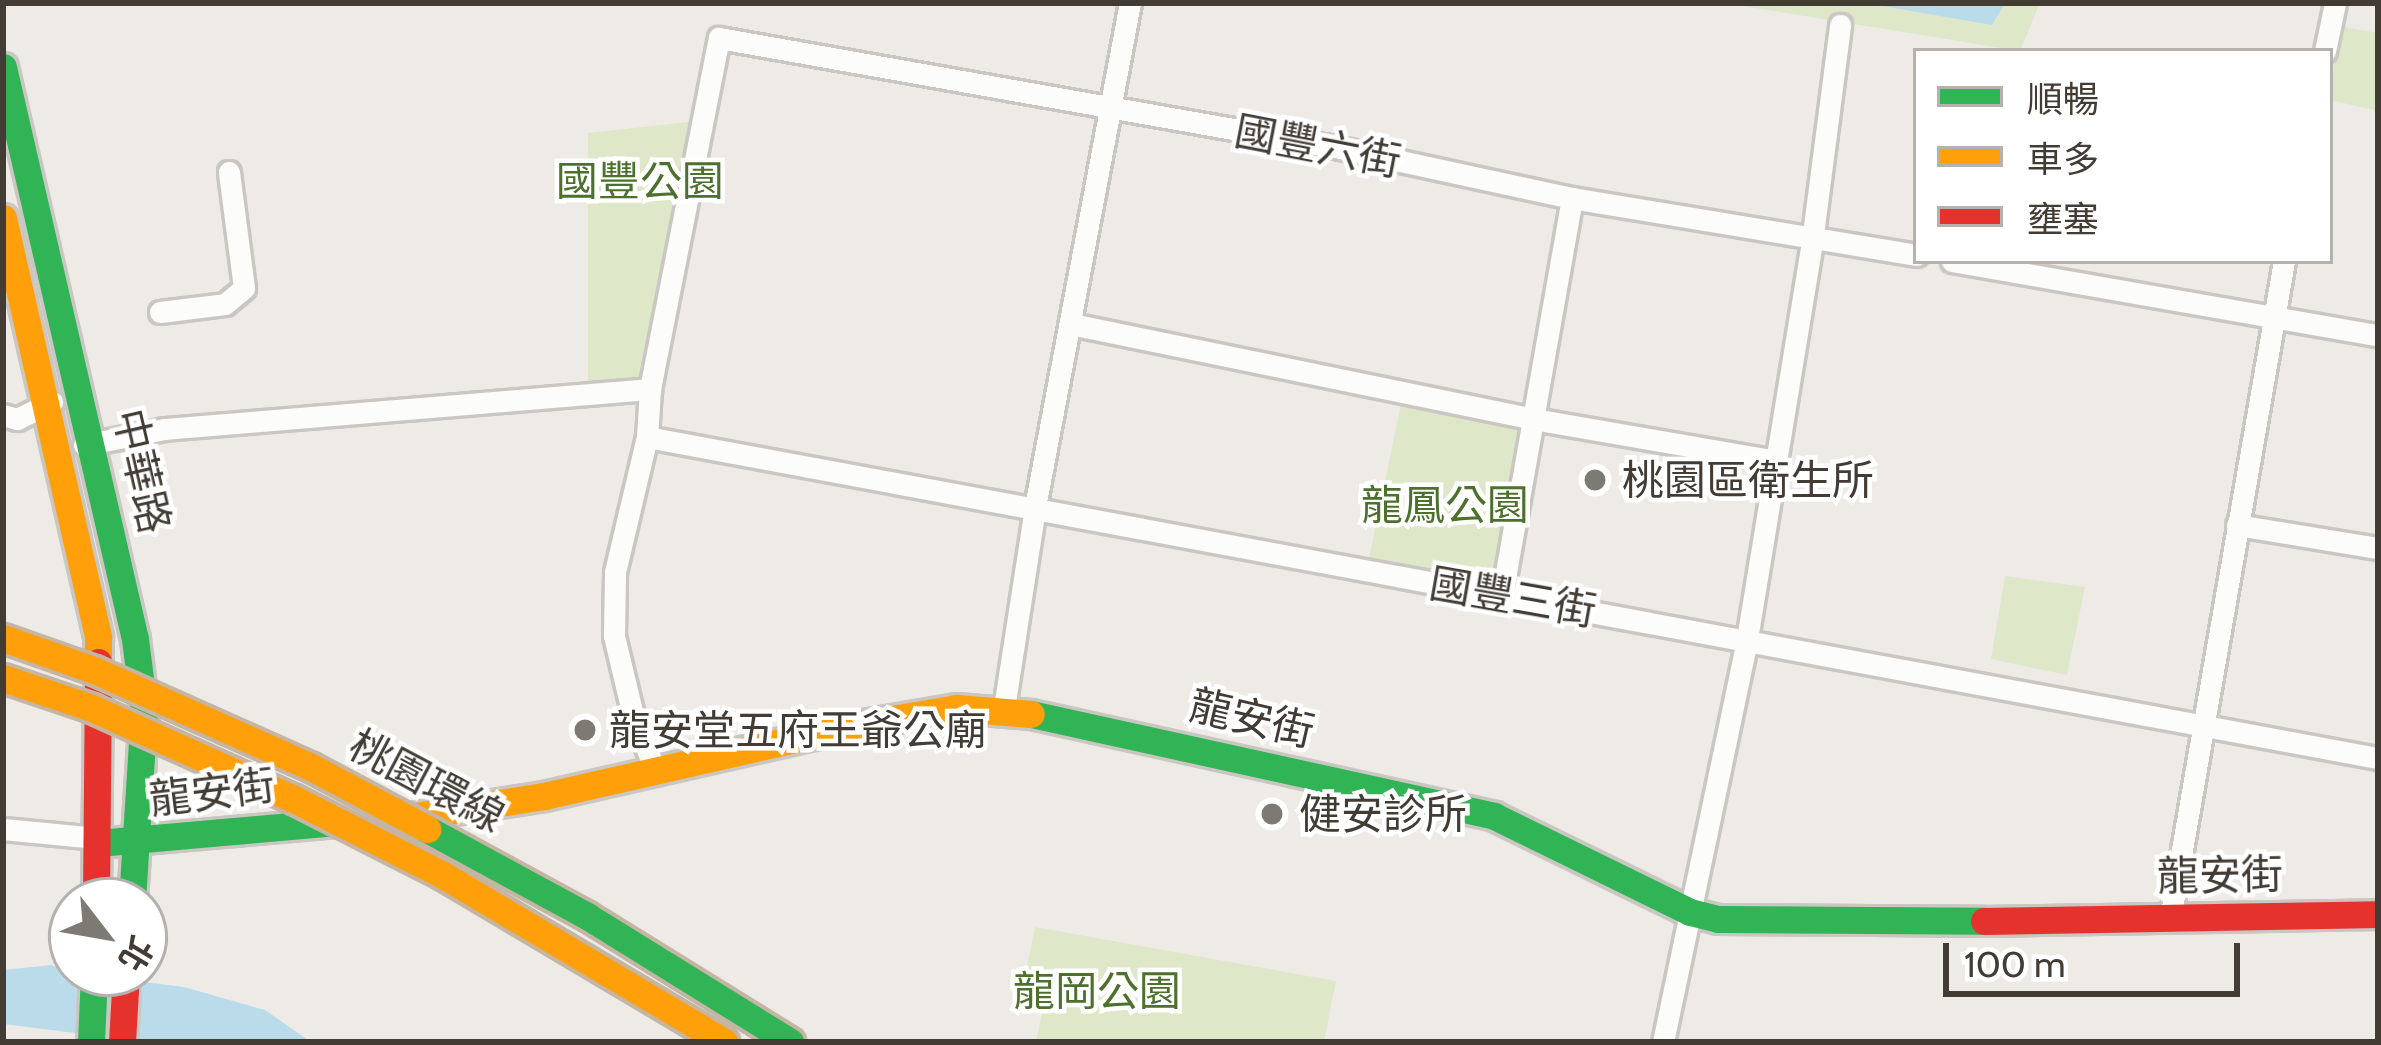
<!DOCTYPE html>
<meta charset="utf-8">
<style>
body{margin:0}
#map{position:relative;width:2381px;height:1045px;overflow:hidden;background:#eeebe7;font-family:Cabin,"Noto Sans TC",sans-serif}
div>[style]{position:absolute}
.green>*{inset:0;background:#dee7c8}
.water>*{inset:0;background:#badcea}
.roads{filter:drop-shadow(3px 0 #cac7c3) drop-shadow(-3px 0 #cac7c3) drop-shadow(0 3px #cac7c3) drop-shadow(0 -3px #cac7c3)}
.street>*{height:21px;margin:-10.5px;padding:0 10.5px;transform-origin:10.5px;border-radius:10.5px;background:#fcfcfb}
.fast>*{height:27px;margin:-13.5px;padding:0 13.5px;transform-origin:13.5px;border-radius:13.5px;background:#30b455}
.slow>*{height:27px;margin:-13.5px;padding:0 13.5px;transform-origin:13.5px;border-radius:13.5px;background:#ff9f0a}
.jam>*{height:27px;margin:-13.5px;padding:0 13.5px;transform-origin:13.5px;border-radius:13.5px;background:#e5322d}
.bridges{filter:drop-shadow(3px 0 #c4b5a4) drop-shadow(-3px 0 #c4b5a4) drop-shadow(0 3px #c4b5a4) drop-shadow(0 -3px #c4b5a4)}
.fast-bridge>*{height:27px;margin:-13.5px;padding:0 13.5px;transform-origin:13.5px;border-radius:13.5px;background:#30b455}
.slow-bridge>*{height:27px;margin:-13.5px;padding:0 13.5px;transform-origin:13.5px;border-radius:13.5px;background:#ff9f0a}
.dots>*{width:33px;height:33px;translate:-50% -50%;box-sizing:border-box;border:6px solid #fff;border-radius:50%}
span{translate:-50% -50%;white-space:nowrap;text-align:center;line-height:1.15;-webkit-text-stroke:9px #fff;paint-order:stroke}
.street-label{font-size:42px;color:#433c35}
.park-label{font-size:42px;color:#4d702c}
.poi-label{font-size:42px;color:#433c35}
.left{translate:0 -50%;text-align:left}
.frame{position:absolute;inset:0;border:6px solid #433c35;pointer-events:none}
.legend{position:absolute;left:1913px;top:48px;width:420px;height:216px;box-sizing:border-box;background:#fff;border:3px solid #b4b1ae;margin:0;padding:15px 21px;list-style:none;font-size:36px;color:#433c35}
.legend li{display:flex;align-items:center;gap:24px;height:60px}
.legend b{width:60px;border:3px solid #b4b1ae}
.north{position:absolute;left:48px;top:877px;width:120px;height:120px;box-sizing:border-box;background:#fff;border:3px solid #b4b1ae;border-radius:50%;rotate:121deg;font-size:33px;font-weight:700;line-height:48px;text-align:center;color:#433c35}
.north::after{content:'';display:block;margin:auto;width:42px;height:54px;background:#7f7973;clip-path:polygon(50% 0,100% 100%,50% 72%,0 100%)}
.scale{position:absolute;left:1943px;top:943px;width:297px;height:54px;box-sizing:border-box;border:6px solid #433c35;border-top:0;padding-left:15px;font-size:36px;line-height:42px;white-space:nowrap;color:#433c35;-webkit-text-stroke:9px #fff;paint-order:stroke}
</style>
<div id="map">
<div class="green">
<div style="clip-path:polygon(1724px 3px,2040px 3px,2020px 51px)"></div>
<div style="clip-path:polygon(2338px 26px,2378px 33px,2378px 111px,2330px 100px)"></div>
<div style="clip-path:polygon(707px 120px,650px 389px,588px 395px,588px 133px)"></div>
<div style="clip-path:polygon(1401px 404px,1524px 429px,1496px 581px,1369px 558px)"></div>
<div style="clip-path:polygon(2005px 576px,2085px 587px,2067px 675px,1991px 659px)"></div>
<div style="clip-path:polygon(1035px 927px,1336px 981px,1324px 1042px,1036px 1042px,1045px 998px,1025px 976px)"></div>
</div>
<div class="water">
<div style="clip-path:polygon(1865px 3px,2005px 3px,1992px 25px)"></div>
<div style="clip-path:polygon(51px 965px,72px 973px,184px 987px,265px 1010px,311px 1042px,146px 1042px,3px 1024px,3px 970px)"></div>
</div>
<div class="roads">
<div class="street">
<div style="left:2325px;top:51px;width:49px;rotate:-78.2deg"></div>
<div style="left:1952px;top:261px;width:432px;rotate:9.9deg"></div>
<div style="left:160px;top:312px;width:65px;rotate:-7deg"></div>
<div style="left:225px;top:304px;width:25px;rotate:-40deg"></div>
<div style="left:244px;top:288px;width:117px;rotate:-97.4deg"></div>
<div style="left:1071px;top:324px;width:472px;rotate:11.6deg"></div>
<div style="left:1533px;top:419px;width:247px;rotate:9.8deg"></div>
<div style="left:3px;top:415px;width:15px;rotate:16deg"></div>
<div style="left:17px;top:419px;width:39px;rotate:-26deg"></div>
<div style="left:647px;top:437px;width:1761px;rotate:10.51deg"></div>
<div style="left:84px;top:445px;width:82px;rotate:-11.3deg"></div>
<div style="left:164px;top:429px;width:488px;rotate:-4.7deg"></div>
<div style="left:2237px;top:525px;width:143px;rotate:9.3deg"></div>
<div style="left:1502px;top:595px;width:403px;rotate:-80deg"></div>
<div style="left:1004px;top:708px;width:203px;rotate:-81.2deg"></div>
<div style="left:1035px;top:507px;width:513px;rotate:-79.33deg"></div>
<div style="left:655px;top:770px;width:63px;rotate:-111.3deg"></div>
<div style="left:632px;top:711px;width:77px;rotate:-103.5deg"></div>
<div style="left:614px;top:636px;width:64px;rotate:-89.1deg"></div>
<div style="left:615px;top:572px;width:139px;rotate:-76.7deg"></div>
<div style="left:647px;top:437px;width:48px;rotate:-86.4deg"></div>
<div style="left:650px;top:389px;width:358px;rotate:-78.9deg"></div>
<div style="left:719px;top:38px;width:631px;rotate:10.04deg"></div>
<div style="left:1340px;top:148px;width:237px;rotate:12.2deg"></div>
<div style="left:1572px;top:198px;width:349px;rotate:9.4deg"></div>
<div style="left:3px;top:829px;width:94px;rotate:5.5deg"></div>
<div style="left:2170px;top:919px;width:668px;rotate:-80.17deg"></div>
<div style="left:1663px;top:1042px;width:412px;rotate:-78.2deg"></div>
<div style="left:1747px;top:639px;width:410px;rotate:-80.7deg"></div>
<div style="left:1813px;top:234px;width:211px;rotate:-82.6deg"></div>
</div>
<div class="fast">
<div style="left:3px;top:67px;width:587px;rotate:77.01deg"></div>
<div style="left:135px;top:639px;width:72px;rotate:82.8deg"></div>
<div style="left:144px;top:710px;width:191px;rotate:93.6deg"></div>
<div style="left:1031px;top:714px;width:474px;rotate:12.4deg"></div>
<div style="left:1494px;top:816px;width:218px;rotate:26.1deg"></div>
<div style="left:1690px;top:912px;width:29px;rotate:14deg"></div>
<div style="left:1718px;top:919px;width:266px;rotate:0.4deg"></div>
<div style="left:97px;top:843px;width:241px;rotate:-5deg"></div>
<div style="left:91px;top:1042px;width:69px;rotate:-87.5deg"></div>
</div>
<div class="slow">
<div style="left:3px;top:218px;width:430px;rotate:77.2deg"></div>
<div style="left:98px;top:637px;width:25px;rotate:90deg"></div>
<div style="left:403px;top:818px;width:143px;rotate:-8.9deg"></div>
<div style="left:544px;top:796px;width:315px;rotate:-12.8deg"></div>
<div style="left:851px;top:726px;width:107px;rotate:-9.7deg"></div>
<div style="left:956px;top:708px;width:75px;rotate:4.6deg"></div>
</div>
<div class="jam">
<div style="left:96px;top:901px;width:239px;rotate:-89.5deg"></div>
<div style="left:1984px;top:921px;width:394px;rotate:-1deg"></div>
<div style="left:122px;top:1042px;width:69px;rotate:-86.7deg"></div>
</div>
</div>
<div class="bridges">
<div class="fast-bridge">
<div style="left:427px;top:829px;width:182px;rotate:28.5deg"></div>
<div style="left:587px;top:916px;width:239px;rotate:31.8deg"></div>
</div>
<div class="slow-bridge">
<div style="left:3px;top:638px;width:96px;rotate:19.4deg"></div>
<div style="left:94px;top:670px;width:238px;rotate:24.1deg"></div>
<div style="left:311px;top:767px;width:132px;rotate:28.1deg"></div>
<div style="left:3px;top:678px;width:94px;rotate:18.6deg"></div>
<div style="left:92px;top:708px;width:222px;rotate:24.3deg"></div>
<div style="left:294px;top:799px;width:167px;rotate:27deg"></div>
<div style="left:443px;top:875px;width:327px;rotate:30.7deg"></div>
</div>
</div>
<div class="dots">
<div style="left:1595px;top:480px;background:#7f7973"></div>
<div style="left:585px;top:730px;background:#7f7973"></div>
<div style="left:1272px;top:814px;background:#7f7973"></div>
</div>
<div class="street-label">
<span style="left:1318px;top:146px;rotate:11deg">國豐六街</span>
<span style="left:142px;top:471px;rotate:77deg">中華路</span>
<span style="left:1513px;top:597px;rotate:10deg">國豐三街</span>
<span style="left:1252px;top:718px;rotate:13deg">龍安街</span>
<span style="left:427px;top:781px;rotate:28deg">桃園環線</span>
<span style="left:212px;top:792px;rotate:-7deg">龍安街</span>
<span style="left:2220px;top:875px;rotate:-1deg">龍安街</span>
</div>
<div class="park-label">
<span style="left:640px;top:181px">國豐公園</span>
<span style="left:1445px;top:505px">龍鳳公園</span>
<span style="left:1097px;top:991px">龍岡公園</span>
</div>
<div class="poi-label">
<span class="left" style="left:1622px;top:480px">桃園區衛生所</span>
<span class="left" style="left:609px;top:730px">龍安堂五府王爺公廟</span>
<span class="left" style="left:1299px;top:814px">健安診所</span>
</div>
<div class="frame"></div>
<ul class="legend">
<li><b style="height:15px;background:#30b455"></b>順暢</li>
<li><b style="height:15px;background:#ff9f0a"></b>車多</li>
<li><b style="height:15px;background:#e5322d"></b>壅塞</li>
</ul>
<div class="north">北</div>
<div class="scale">100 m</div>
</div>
